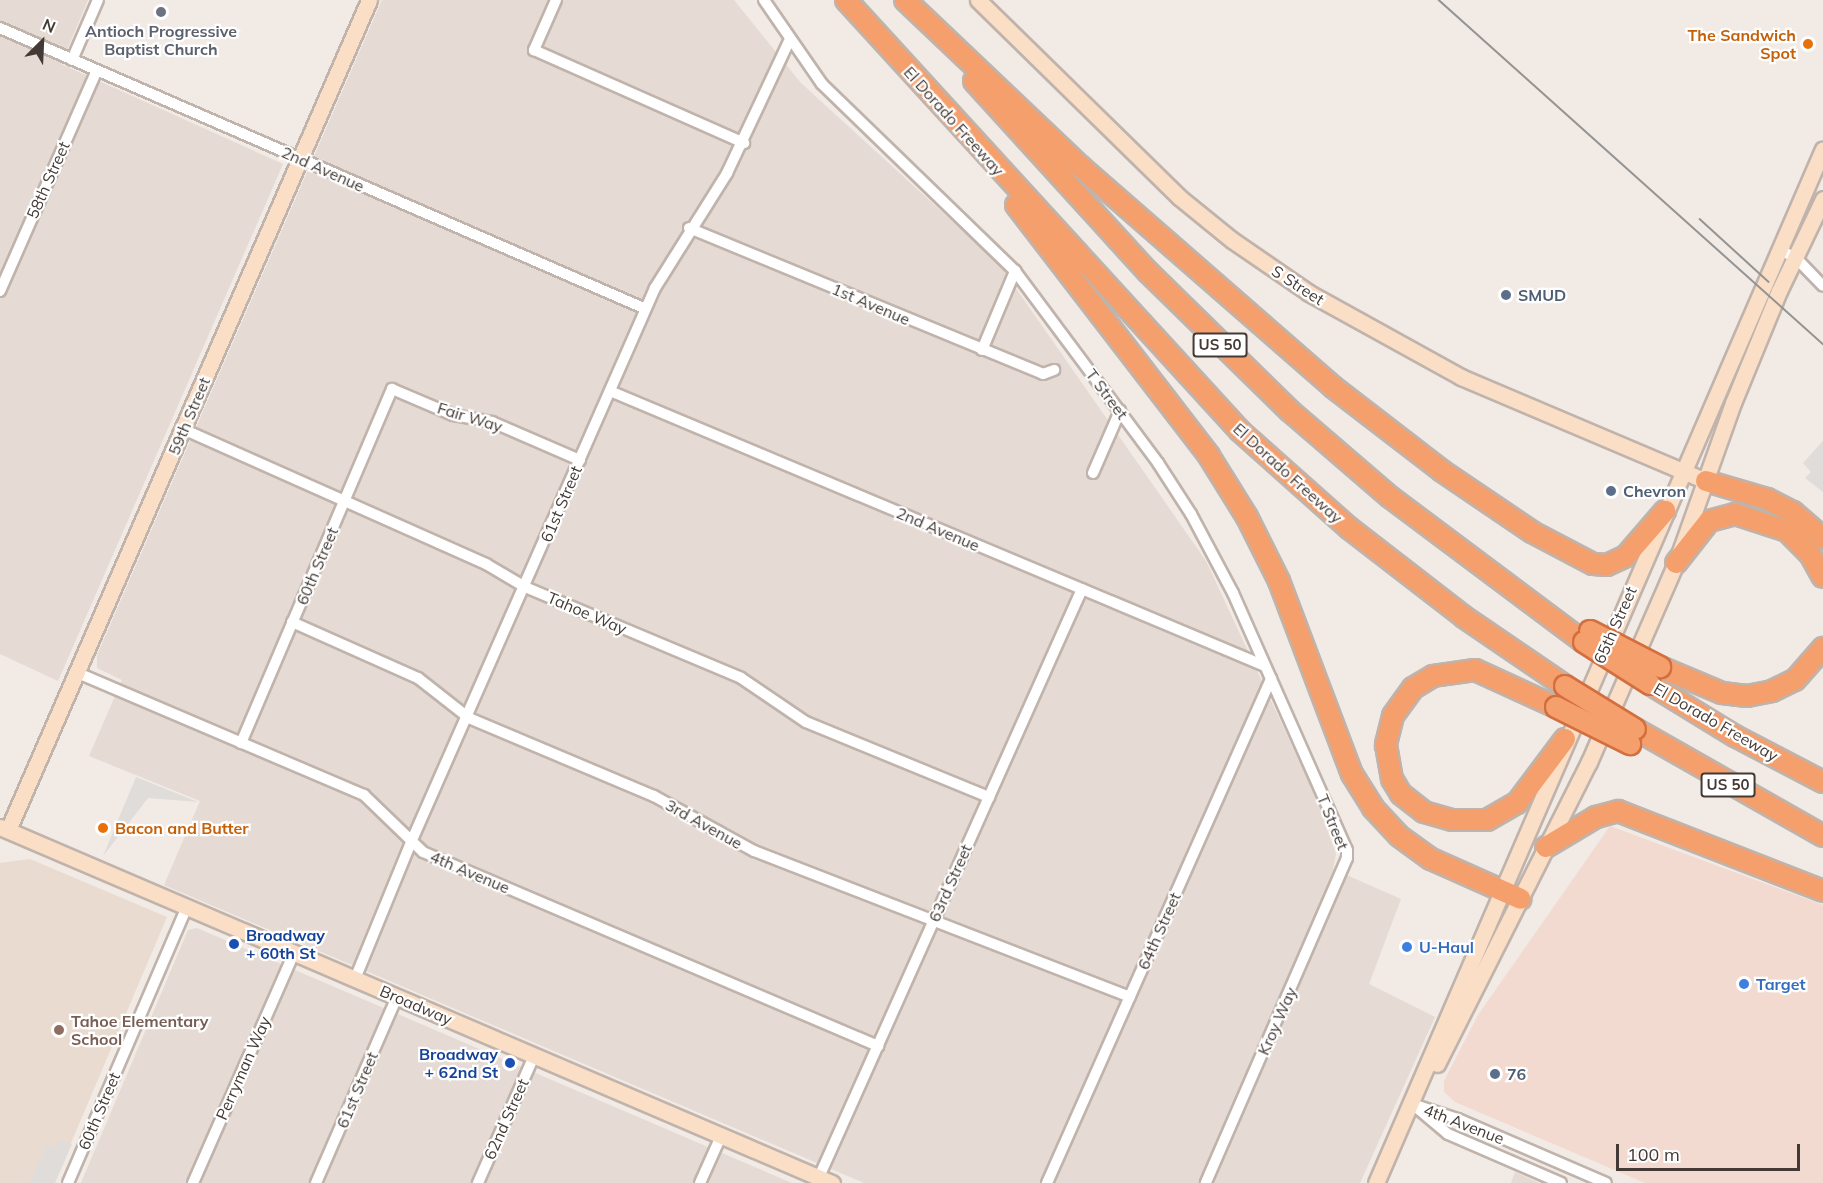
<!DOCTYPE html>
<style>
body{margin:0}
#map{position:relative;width:1823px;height:1183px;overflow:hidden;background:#f1eae5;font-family:Mulish,sans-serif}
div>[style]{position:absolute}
.residential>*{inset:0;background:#e5dad4}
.commercial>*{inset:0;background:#f3dad1}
.education>*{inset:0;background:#eadbd0}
.parking>*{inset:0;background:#dfdcda}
.roads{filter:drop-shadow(2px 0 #bfb3ab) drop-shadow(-2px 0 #bfb3ab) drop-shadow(0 2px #bfb3ab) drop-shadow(0 -2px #bfb3ab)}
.street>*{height:10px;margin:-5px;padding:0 5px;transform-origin:5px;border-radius:5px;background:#fff}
.secondary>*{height:15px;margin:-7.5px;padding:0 7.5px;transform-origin:7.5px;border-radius:7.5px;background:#fbdec6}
.highway>*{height:20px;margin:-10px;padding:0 10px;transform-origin:10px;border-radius:10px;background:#f59f6d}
.tram>*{height:1.5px;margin:-0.75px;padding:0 0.75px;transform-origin:0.75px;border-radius:0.75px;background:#949494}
.bridges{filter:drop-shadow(2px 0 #d36f3e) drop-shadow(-2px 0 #d36f3e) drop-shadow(0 2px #d36f3e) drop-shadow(0 -2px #d36f3e)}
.highway-bridge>*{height:20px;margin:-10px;padding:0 10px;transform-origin:10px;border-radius:10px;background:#f59f6d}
.dots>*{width:16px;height:16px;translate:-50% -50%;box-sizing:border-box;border:3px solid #fff;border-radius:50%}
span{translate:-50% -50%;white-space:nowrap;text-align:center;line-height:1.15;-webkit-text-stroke:4.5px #fff;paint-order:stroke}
.shield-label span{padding:2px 4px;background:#fff;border:2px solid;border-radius:4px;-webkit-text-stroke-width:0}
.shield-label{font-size:15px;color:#433a35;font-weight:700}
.worship-label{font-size:16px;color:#5b616d;font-weight:700}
.food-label{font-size:16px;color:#c56008;font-weight:700}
.right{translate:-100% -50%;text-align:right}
.left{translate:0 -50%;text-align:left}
.street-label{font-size:16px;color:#433a35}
.service-label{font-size:16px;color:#4e5e75;font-weight:700}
.transit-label{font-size:16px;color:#164399;font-weight:700}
.shop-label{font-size:16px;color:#366cbe;font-weight:700}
.education-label{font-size:16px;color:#785e54;font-weight:700}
.north{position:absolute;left:12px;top:12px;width:60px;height:60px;-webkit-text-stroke:4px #fff;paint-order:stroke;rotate:24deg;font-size:16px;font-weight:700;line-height:24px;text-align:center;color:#433a35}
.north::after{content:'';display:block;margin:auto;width:21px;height:27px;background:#433a35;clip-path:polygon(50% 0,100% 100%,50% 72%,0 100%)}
.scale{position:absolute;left:1616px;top:1144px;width:184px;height:27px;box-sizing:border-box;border:3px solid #433a35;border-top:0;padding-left:8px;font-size:18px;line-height:21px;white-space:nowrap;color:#433a35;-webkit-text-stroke:4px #fff;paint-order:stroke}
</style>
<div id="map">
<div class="residential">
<div style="clip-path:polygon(0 0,88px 0,61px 64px,283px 164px,58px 681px,0 654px)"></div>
<div style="clip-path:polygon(382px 0,734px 0,801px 83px,999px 264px,1206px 561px,1314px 793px,1336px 854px,1333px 869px,1401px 899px,1369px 984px,1435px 1017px,1360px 1183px,864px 1183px,164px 885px,200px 801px,89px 756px,122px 680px,97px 668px,97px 655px)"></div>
<div style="clip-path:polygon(197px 928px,792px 1183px,81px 1183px,188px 930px)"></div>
<div style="clip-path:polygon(1515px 1172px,1539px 1183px,1511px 1183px)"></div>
</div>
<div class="commercial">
<div style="clip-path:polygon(1610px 826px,1823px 905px,1823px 1183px,1645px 1183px,1455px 1102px,1444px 1092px,1444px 1081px,1478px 1015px)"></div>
</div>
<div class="education">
<div style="clip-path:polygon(30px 859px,167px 917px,54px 1183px,0 1183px,0 863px)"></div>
</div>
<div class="parking">
<div style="clip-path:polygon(1823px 441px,1823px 492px,1805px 478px,1811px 472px,1803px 463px)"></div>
<div style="clip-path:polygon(136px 777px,198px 802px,148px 798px,103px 856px)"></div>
<div style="clip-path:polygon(60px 1140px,72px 1144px,55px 1183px,29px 1183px,47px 1145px,56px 1148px)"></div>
</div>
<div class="roads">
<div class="street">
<div style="left:556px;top:0;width:55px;rotate:113.7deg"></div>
<div style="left:534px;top:50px;width:230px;rotate:23.9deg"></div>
<div style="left:764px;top:0;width:102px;rotate:55.4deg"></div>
<div style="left:822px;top:84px;width:269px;rotate:44.1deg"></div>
<div style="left:1015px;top:271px;width:239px;rotate:53.3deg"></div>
<div style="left:1158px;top:463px;width:61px;rotate:57.1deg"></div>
<div style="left:1191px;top:514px;width:89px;rotate:62deg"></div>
<div style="left:1233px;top:593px;width:281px;rotate:66.1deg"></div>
<div style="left:1347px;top:850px;width:8px;rotate:90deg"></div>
<div style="left:1347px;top:858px;width:354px;rotate:113.5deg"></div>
<div style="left:0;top:28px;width:704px;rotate:23.51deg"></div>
<div style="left:72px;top:60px;width:65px;rotate:-66.6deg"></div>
<div style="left:689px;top:228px;width:383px;rotate:22.4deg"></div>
<div style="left:1043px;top:374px;width:12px;rotate:-20deg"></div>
<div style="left:1779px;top:249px;width:21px;rotate:29deg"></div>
<div style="left:1797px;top:259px;width:37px;rotate:46deg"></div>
<div style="left:0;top:291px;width:241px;rotate:-66.3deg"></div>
<div style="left:982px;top:350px;width:86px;rotate:-67.3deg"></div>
<div style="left:610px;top:391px;width:710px;rotate:22.77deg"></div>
<div style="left:183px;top:429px;width:332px;rotate:24deg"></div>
<div style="left:486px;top:564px;width:45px;rotate:30.5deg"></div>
<div style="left:525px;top:587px;width:234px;rotate:22.8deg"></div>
<div style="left:741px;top:678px;width:78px;rotate:34.1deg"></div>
<div style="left:806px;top:722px;width:198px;rotate:22.3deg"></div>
<div style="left:1093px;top:473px;width:68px;rotate:-66.5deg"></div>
<div style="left:292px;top:622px;width:138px;rotate:24deg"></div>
<div style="left:418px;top:678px;width:65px;rotate:38.1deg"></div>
<div style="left:469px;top:718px;width:201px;rotate:22.9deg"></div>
<div style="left:654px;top:796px;width:114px;rotate:28.8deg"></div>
<div style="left:754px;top:851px;width:403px;rotate:21.2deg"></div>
<div style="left:78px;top:673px;width:311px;rotate:23.1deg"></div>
<div style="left:364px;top:795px;width:82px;rotate:44deg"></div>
<div style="left:423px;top:852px;width:495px;rotate:23.1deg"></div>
<div style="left:241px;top:743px;width:385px;rotate:-66.9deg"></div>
<div style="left:392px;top:389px;width:66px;rotate:23.1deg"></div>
<div style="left:453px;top:415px;width:40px;rotate:10deg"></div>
<div style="left:492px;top:422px;width:96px;rotate:23.4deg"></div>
<div style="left:355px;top:979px;width:150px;rotate:-67.7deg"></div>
<div style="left:412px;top:840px;width:603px;rotate:-66.24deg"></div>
<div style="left:655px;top:288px;width:136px;rotate:-57.9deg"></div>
<div style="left:727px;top:173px;width:146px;rotate:-64.8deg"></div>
<div style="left:1412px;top:1104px;width:48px;rotate:18.1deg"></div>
<div style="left:1458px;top:1119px;width:161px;rotate:23.4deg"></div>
<div style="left:1417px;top:1108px;width:40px;rotate:40deg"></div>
<div style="left:1448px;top:1134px;width:123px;rotate:23.4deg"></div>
<div style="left:819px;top:1177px;width:644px;rotate:-65.9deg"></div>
<div style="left:68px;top:1183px;width:301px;rotate:-66.7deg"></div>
<div style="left:193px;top:1183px;width:251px;rotate:-66.3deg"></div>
<div style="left:316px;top:1183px;width:203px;rotate:-66.5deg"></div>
<div style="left:478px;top:1183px;width:139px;rotate:-66.2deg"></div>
<div style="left:700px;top:1183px;width:51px;rotate:-65.9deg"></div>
<div style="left:1047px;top:1183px;width:552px;rotate:-66.04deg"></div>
</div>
<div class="secondary">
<div style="left:978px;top:0;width:281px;rotate:44.4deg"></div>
<div style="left:1179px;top:197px;width:68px;rotate:39.1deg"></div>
<div style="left:1232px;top:240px;width:93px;rotate:34.5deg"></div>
<div style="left:1309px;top:293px;width:174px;rotate:28.9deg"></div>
<div style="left:1461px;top:377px;width:266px;rotate:23deg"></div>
<div style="left:0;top:827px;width:905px;rotate:23.17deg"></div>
<div style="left:8px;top:830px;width:905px;rotate:-66.49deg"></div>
<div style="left:1437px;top:1064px;width:338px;rotate:-63.3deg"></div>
<div style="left:1589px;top:762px;width:217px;rotate:-66.4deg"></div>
<div style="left:1676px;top:563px;width:170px;rotate:-70.4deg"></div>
<div style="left:1733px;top:403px;width:121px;rotate:-67.7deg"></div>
<div style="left:1779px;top:291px;width:102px;rotate:-64.4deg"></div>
<div style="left:1376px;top:1183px;width:1126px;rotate:-66.62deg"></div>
</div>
<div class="highway">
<div style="left:846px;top:0;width:584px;rotate:47.57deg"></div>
<div style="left:1240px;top:431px;width:146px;rotate:41.7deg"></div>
<div style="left:1349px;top:528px;width:145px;rotate:37.7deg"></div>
<div style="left:1464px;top:617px;width:122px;rotate:34.3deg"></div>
<div style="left:905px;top:0;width:243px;rotate:43.5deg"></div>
<div style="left:1081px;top:167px;width:335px;rotate:41.1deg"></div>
<div style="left:1333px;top:387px;width:138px;rotate:37.6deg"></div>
<div style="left:1442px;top:471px;width:109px;rotate:34.1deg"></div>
<div style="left:1532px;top:532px;width:69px;rotate:27.7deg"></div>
<div style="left:1593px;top:564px;width:14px;rotate:4deg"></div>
<div style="left:1607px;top:565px;width:21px;rotate:-25deg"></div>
<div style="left:1626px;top:556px;width:60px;rotate:-49.1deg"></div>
<div style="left:974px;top:81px;width:258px;rotate:47.7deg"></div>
<div style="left:1148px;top:272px;width:199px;rotate:44.4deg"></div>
<div style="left:1290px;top:411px;width:132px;rotate:40.7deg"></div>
<div style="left:1390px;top:497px;width:242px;rotate:36.8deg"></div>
<div style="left:1016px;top:205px;width:317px;rotate:52.4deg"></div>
<div style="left:1209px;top:456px;width:72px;rotate:58.1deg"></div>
<div style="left:1247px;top:517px;width:72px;rotate:63.4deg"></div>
<div style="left:1279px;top:581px;width:206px;rotate:69.3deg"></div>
<div style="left:1352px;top:774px;width:40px;rotate:58deg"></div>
<div style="left:1373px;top:808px;width:38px;rotate:47deg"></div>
<div style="left:1399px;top:836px;width:39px;rotate:36deg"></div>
<div style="left:1431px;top:859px;width:98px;rotate:24deg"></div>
<div style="left:1706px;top:481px;width:64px;rotate:16.4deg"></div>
<div style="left:1767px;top:499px;width:29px;rotate:27deg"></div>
<div style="left:1793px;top:512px;width:40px;rotate:41deg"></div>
<div style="left:1676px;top:563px;width:53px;rotate:-51.8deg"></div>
<div style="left:1709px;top:521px;width:27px;rotate:-15deg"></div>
<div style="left:1735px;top:514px;width:55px;rotate:18.1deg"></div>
<div style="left:1787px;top:531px;width:33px;rotate:45deg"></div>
<div style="left:1810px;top:554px;width:26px;rotate:61deg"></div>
<div style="left:1660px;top:667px;width:67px;rotate:22.8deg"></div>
<div style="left:1722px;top:693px;width:25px;rotate:7deg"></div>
<div style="left:1747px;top:696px;width:25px;rotate:-11deg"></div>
<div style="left:1772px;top:691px;width:25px;rotate:-26deg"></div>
<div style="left:1795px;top:680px;width:43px;rotate:-48.8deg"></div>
<div style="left:1650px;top:684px;width:100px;rotate:31.5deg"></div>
<div style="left:1735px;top:736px;width:99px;rotate:27.6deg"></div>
<div style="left:1556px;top:707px;width:89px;rotate:-155.4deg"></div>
<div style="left:1475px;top:670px;width:42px;rotate:171.9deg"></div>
<div style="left:1433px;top:676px;width:23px;rotate:149deg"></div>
<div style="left:1413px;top:688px;width:34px;rotate:126deg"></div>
<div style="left:1393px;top:716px;width:30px;rotate:104deg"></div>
<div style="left:1386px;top:745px;width:35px;rotate:80deg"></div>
<div style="left:1392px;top:779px;width:17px;rotate:59deg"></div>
<div style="left:1401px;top:794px;width:29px;rotate:38deg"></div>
<div style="left:1424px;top:812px;width:29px;rotate:16deg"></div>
<div style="left:1452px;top:820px;width:35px"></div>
<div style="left:1487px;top:820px;width:34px;rotate:-30deg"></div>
<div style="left:1517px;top:803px;width:80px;rotate:-53.1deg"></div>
<div style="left:1635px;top:729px;width:216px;rotate:29.6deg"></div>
<div style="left:1546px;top:847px;width:58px;rotate:-31deg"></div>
<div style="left:1596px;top:817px;width:23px;rotate:-15deg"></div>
<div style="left:1618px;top:811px;width:220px;rotate:21.3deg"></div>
</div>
</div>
<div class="tram">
<div style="left:1439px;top:0;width:516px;rotate:41.86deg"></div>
<div style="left:1700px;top:219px;width:93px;rotate:42.4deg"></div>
</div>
<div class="bridges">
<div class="highway-bridge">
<div style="left:1590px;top:631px;width:79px;rotate:27.2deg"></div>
<div style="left:1584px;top:642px;width:78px;rotate:32.5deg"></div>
<div style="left:1565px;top:686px;width:82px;rotate:31.6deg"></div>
<div style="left:1556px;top:707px;width:83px;rotate:26.6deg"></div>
</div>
</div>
<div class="dots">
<div style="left:161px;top:12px;background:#6b7280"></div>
<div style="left:1808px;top:44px;background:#e8710a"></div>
<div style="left:1506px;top:295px;background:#5c6f8a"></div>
<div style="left:1611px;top:491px;background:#5c6f8a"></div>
<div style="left:103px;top:828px;background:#e8710a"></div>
<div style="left:234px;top:944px;background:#1a4fb4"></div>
<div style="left:1407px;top:947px;background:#3f7fe0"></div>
<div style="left:1744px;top:984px;background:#3f7fe0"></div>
<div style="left:59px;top:1030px;background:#8d6e63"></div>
<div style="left:510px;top:1063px;background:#1a4fb4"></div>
<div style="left:1495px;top:1074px;background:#5c6f8a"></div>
</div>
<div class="shield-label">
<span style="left:1220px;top:345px">US 50</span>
<span style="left:1728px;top:785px">US 50</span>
</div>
<div class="worship-label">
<span style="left:161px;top:40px">Antioch Progressive<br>Baptist Church</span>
</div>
<div class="food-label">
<span class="right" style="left:1796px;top:44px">The Sandwich<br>Spot</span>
<span class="left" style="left:115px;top:828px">Bacon and Butter</span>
</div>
<div class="street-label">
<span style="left:954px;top:121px;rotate:48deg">El Dorado Freeway</span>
<span style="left:323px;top:169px;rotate:24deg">2nd Avenue</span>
<span style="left:48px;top:180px;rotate:-66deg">58th Street</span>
<span style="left:1298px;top:285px;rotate:33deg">S Street</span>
<span style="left:871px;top:304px;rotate:23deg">1st Avenue</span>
<span style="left:1107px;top:394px;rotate:53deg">T Street</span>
<span style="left:189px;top:416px;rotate:-67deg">59th Street</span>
<span style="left:470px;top:417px;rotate:17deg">Fair Way</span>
<span style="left:1288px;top:473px;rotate:42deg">El Dorado Freeway</span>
<span style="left:561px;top:504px;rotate:-67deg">61st Street</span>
<span style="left:938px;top:529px;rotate:23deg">2nd Avenue</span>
<span style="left:317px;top:566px;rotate:-67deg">60th Street</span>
<span style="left:587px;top:613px;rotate:23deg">Tahoe Way</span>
<span style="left:1615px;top:625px;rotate:-66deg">65th Street</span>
<span style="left:1716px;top:722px;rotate:30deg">El Dorado Freeway</span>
<span style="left:1333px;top:822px;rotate:68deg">T Street</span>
<span style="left:704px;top:824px;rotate:29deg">3rd Avenue</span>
<span style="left:470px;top:872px;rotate:23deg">4th Avenue</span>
<span style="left:950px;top:883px;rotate:-66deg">63rd Street</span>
<span style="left:1159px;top:931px;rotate:-66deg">64th Street</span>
<span style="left:416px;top:1005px;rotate:23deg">Broadway</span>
<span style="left:1277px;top:1021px;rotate:-66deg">Kroy Way</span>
<span style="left:243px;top:1068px;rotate:-66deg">Perryman Way</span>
<span style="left:357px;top:1090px;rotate:-67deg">61st Street</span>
<span style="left:99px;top:1111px;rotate:-67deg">60th Street</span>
<span style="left:506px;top:1119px;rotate:-66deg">62nd Street</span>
<span style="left:1464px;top:1124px;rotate:21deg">4th Avenue</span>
</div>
<div class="service-label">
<span class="left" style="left:1518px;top:295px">SMUD</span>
<span class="left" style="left:1623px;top:491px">Chevron</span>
<span class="left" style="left:1507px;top:1074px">76</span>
</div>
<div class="transit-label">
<span class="left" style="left:246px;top:944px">Broadway<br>+ 60th St</span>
<span class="right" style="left:498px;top:1063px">Broadway<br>+ 62nd St</span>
</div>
<div class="shop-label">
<span class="left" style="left:1419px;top:947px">U-Haul</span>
<span class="left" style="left:1756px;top:984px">Target</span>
</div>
<div class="education-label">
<span class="left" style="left:71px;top:1030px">Tahoe Elementary<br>School</span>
</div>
<div class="north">N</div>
<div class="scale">100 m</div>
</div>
